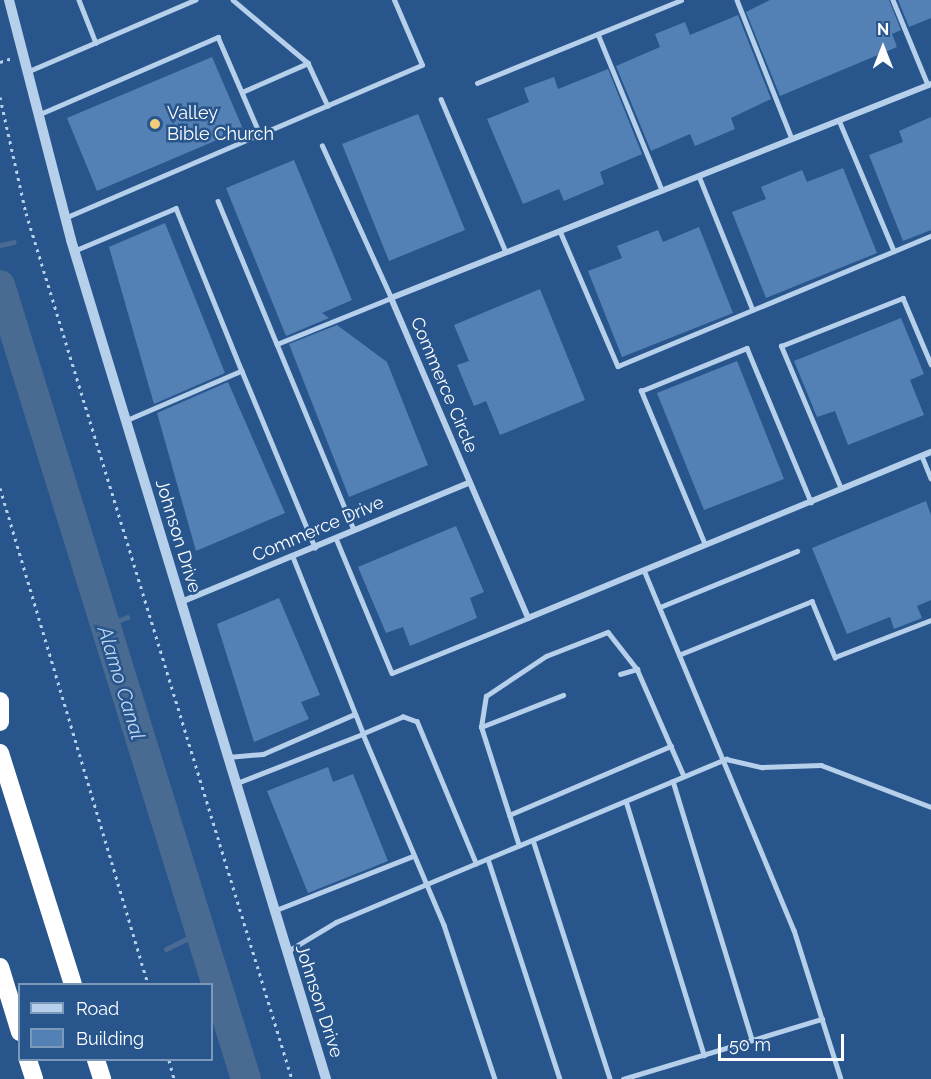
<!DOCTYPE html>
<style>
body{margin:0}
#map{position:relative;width:931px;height:1079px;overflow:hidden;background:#27558c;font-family:Raleway,sans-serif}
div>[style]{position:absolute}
.stream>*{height:5px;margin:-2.5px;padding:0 2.5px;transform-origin:2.5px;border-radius:2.5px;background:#4a6b91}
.river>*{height:30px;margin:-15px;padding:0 15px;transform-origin:15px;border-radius:15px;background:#4a6b91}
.building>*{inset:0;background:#5481b5}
.path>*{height:3px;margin-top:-1.5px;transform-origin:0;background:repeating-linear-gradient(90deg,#b6cfea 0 3px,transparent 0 7.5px)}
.service>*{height:4.5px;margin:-2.25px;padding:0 2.25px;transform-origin:2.25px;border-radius:2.25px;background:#b6cfea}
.minor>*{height:6px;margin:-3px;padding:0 3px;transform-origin:3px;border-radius:3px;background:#b6cfea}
.tertiary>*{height:10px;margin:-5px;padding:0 5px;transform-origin:5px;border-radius:5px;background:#b6cfea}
.motorway>*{height:18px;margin:-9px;padding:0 9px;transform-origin:9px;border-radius:9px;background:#fff}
.dots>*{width:16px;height:16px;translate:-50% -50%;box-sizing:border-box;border:3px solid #27558c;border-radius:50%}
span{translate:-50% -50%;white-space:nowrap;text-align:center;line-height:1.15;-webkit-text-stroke:5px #27558c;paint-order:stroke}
.poi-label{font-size:18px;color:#fff}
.left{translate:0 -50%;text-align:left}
.street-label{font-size:18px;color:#fff}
.water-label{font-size:20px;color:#c2d8f1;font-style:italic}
.legend{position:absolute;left:18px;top:983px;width:195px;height:78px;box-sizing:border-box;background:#27558c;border:2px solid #7d99ba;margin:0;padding:8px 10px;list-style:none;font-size:18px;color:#fff}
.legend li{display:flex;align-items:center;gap:12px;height:30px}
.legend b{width:30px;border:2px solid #7d99ba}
.north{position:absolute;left:853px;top:18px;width:60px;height:60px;-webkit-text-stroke:4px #27558c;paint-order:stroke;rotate:0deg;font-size:16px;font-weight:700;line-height:24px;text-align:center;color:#fff}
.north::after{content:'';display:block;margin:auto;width:21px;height:27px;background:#fff;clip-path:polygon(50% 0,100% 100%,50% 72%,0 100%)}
.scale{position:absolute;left:718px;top:1034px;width:126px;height:27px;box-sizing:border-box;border:3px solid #fff;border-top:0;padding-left:8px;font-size:18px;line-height:21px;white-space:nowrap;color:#fff;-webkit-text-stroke:4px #27558c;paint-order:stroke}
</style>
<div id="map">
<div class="stream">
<div style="left:0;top:245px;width:14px;rotate:-12deg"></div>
<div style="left:104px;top:626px;width:25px;rotate:-21deg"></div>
<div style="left:166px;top:949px;width:34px;rotate:-26deg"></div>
</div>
<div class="river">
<div style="left:0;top:285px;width:831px;rotate:72.79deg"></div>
</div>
<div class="building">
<div style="clip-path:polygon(770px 0,889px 0,901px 30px,892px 34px,897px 47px,780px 96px,746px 12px)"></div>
<div style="clip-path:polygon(898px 0,931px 0,931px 18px,909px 27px)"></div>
<div style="clip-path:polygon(738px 15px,771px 99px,731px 118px,735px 129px,695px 146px,690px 134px,651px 151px,616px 66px,660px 47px,655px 34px,685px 22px,690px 35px)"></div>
<div style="clip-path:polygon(212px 57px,243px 129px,97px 191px,67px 118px)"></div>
<div style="clip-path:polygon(608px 69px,642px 154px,600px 172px,604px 184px,564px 201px,559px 189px,523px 204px,487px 119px,529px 102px,524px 88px,554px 77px,558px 89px)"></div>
<div style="clip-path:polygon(418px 114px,465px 230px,389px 261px,342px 144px)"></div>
<div style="clip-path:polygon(931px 117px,931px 230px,903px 241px,869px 155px,903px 142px,899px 131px)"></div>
<div style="clip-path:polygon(294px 160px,352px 300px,322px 313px,329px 318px,286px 336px,226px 188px)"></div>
<div style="clip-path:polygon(843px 168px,877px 253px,766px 298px,732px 212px,766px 199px,761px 187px,802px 170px,807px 182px)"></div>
<div style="clip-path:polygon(165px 223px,225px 373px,154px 404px,109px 247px)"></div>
<div style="clip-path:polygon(699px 227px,733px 313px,622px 357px,588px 271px,622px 258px,617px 246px,658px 230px,663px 242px)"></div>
<div style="clip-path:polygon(540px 289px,585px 400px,500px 435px,486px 401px,474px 406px,457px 365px,469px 361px,454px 325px)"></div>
<div style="clip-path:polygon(901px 318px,924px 374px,910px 380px,924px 415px,848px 445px,835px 411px,817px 417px,794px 361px)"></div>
<div style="clip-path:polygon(337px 325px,387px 362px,428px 465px,349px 497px,289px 344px)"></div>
<div style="clip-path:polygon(737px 361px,784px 479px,704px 510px,657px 393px)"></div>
<div style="clip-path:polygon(228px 382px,285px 513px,196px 551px,157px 413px)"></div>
<div style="clip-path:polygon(926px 501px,931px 515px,931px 600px,917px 606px,922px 618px,894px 629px,890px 617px,847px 634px,812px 548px)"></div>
<div style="clip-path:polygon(456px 526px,484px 592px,470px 598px,477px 618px,410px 646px,403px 627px,386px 633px,358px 567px)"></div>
<div style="clip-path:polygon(279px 598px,320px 695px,301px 702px,309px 719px,254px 742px,217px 624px)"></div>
<div style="clip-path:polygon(328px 767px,333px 782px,353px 774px,388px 861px,308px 893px,267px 791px)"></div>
</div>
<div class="path">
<div style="left:0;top:62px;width:13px;rotate:-18deg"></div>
<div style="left:0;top:97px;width:119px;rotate:77.4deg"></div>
<div style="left:26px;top:213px;width:906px;rotate:72.93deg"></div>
<div style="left:0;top:488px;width:518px;rotate:73.39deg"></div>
<div style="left:169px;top:1060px;width:20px;rotate:75deg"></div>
</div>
<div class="service">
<div style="left:79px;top:0;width:46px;rotate:68.4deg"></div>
<div style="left:233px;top:0;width:98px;rotate:40deg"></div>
<div style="left:308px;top:63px;width:47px;rotate:65.1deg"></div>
<div style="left:737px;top:0;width:149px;rotate:68.4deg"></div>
<div style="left:893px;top:0;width:92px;rotate:67.6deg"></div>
<div style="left:598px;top:34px;width:169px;rotate:67.7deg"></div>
<div style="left:29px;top:71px;width:181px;rotate:-23.2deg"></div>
<div style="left:477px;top:83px;width:220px;rotate:-22.1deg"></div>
<div style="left:242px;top:92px;width:72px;rotate:-23.7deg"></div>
<div style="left:441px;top:99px;width:166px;rotate:67deg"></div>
<div style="left:40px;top:114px;width:194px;rotate:-23.4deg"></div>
<div style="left:218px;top:37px;width:106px;rotate:66.6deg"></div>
<div style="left:839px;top:120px;width:142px;rotate:67.2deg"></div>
<div style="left:699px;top:176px;width:144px;rotate:68.1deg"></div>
<div style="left:218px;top:201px;width:155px;rotate:67.6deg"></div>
<div style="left:277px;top:344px;width:123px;rotate:-22deg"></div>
<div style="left:391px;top:298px;width:167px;rotate:-114.4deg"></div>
<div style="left:67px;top:217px;width:386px;rotate:-23.2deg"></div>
<div style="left:422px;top:65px;width:71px;rotate:-113.3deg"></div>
<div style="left:560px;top:231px;width:147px;rotate:66.8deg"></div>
<div style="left:618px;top:366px;width:339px;rotate:-22.6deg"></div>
<div style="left:76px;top:250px;width:108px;rotate:-22.8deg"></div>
<div style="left:176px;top:208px;width:176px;rotate:68deg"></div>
<div style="left:242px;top:371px;width:126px;rotate:156.7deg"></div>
<div style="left:277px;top:344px;width:201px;rotate:67.5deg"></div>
<div style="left:242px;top:371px;width:191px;rotate:67.5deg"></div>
<div style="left:922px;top:456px;width:24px;rotate:68deg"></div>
<div style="left:841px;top:489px;width:155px;rotate:-112.8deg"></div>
<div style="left:781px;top:346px;width:131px;rotate:-21.5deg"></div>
<div style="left:903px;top:298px;width:72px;rotate:67deg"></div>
<div style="left:336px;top:538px;width:146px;rotate:67.5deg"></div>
<div style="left:392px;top:673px;width:147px;rotate:-22deg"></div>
<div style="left:705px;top:545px;width:167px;rotate:-112.6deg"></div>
<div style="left:641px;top:391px;width:114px;rotate:-22.1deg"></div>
<div style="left:747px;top:348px;width:167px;rotate:67.4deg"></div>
<div style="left:644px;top:570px;width:390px;rotate:67.4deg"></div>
<div style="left:794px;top:930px;width:156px;rotate:72.5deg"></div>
<div style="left:660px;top:607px;width:148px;rotate:-22.2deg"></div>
<div style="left:681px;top:654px;width:141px;rotate:-22deg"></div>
<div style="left:812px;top:601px;width:61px;rotate:67.7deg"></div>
<div style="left:835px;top:657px;width:103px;rotate:-21.1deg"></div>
<div style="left:620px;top:674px;width:18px;rotate:-16deg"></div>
<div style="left:481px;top:727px;width:31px;rotate:-81deg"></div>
<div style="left:486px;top:696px;width:72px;rotate:-33.7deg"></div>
<div style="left:546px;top:656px;width:66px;rotate:-21.2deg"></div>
<div style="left:608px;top:632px;width:47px;rotate:51.9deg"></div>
<div style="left:637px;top:669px;width:117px;rotate:66.3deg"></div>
<div style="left:228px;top:757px;width:35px;rotate:-5deg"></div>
<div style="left:263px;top:754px;width:100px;rotate:-23.5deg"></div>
<div style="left:673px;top:781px;width:271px;rotate:73deg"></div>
<div style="left:237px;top:783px;width:135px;rotate:-21.3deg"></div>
<div style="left:363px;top:734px;width:192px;rotate:-111.7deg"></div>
<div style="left:626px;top:801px;width:266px;rotate:72.9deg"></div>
<div style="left:509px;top:815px;width:176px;rotate:-23.1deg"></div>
<div style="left:533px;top:840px;width:251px;rotate:72.1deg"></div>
<div style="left:519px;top:846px;width:125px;rotate:-107.7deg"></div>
<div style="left:481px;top:727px;width:88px;rotate:-21.3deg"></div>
<div style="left:488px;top:859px;width:231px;rotate:71.9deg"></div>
<div style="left:476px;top:864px;width:154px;rotate:-112.6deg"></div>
<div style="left:417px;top:722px;width:15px;rotate:-160deg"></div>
<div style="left:403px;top:717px;width:43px;rotate:157deg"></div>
<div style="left:363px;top:734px;width:207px;rotate:67deg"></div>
<div style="left:444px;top:925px;width:162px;rotate:71.7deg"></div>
<div style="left:276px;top:910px;width:147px;rotate:-21.5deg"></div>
<div style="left:288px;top:951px;width:56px;rotate:-31.1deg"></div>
<div style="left:336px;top:922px;width:423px;rotate:-22.7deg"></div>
<div style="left:726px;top:759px;width:37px;rotate:13deg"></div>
<div style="left:762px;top:767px;width:59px;rotate:-1.9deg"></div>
<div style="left:821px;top:765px;width:118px;rotate:20.9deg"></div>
<div style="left:623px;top:1079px;width:208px;rotate:-16.8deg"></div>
</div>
<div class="minor">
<div style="left:931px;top:84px;width:581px;rotate:158.38deg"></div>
<div style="left:391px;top:298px;width:348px;rotate:66.8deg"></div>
<div style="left:528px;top:618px;width:436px;rotate:-22.4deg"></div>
<div style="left:181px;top:602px;width:311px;rotate:-22.5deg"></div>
</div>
<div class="tertiary">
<div style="left:9px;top:0;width:248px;rotate:75.5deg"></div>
<div style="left:71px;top:240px;width:877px;rotate:73.09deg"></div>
</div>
<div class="motorway">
<div style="left:0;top:701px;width:21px;rotate:90deg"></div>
<div style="left:0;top:753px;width:242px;rotate:72.5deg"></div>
<div style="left:0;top:967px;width:68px;rotate:72.9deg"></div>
<div style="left:28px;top:1060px;width:20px;rotate:72deg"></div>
<div style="left:96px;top:1060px;width:20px;rotate:72deg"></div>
</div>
<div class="dots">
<div style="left:155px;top:124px;background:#f2ce7c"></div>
</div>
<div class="poi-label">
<span class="left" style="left:167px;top:124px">Valley<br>Bible Church</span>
</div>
<div class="street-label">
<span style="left:444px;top:385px;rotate:67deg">Commerce Circle</span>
<span style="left:318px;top:529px;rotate:-23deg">Commerce Drive</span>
<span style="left:178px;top:536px;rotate:73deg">Johnson Drive</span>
<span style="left:319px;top:1001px;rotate:72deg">Johnson Drive</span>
</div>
<div class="water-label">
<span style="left:121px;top:683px;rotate:73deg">Alamo Canal</span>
</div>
<ul class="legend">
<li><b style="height:8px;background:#b6cfea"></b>Road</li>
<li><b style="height:16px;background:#5481b5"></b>Building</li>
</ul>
<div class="north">N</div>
<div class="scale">50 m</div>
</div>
